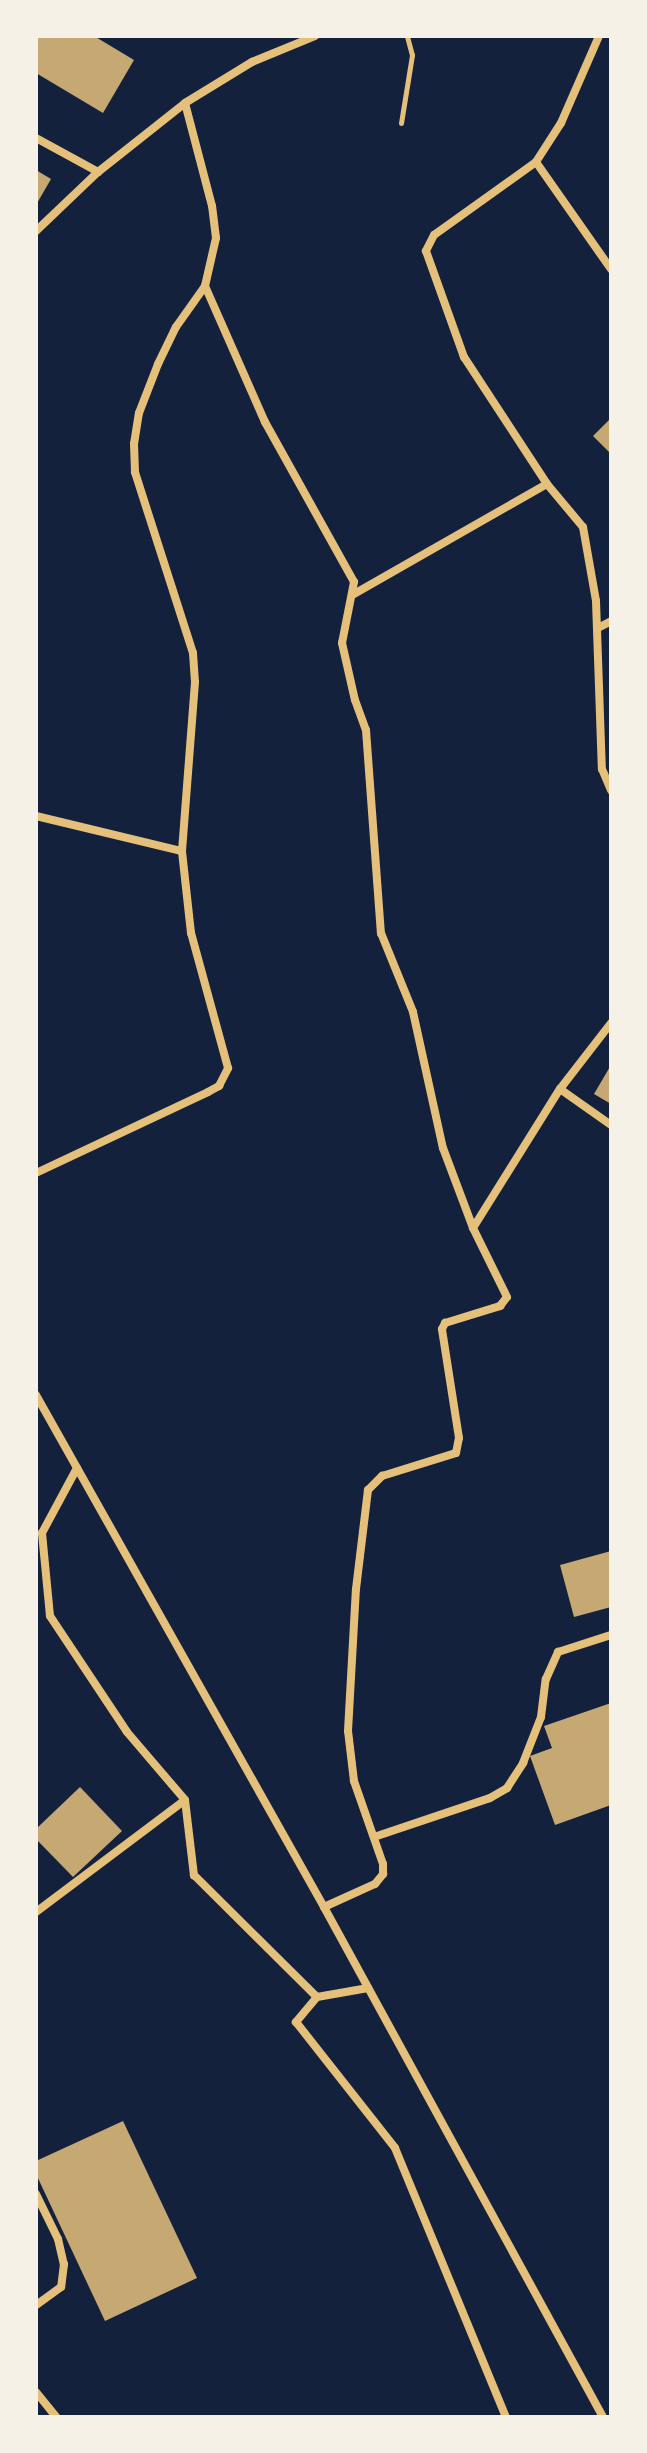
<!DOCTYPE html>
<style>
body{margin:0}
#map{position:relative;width:647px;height:2453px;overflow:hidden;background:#14213d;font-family:"Exo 2",sans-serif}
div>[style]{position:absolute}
.building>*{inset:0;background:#c6a872}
.path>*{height:5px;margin:-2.5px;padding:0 2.5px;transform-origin:2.5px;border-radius:2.5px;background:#e5c07b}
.minor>*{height:8px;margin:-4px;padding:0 4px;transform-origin:4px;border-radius:4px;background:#e5c07b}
span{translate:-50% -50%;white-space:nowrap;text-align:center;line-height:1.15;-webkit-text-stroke:7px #f6f1e7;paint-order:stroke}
.frame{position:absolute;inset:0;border:38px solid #f6f1e7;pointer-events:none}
</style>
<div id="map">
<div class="building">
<div style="clip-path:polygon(36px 36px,94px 36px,134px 60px,103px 113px,36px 73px)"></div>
<div style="clip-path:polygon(36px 170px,51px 179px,36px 205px)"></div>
<div style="clip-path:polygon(611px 418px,611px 454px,593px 436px)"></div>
<div style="clip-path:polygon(611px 1065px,611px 1104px,594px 1094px)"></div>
<div style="clip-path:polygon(611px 1551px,611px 1607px,574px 1617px,560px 1565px)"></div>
<div style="clip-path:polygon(611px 1703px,611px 1805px,555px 1825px,530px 1756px,552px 1748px,544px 1726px)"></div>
<div style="clip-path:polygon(80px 1787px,122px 1831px,73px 1877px,36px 1839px,36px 1829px)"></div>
<div style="clip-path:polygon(123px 2121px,197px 2278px,105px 2321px,36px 2174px,36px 2161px)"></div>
</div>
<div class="path">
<div style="left:401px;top:123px;width:69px;rotate:-80.8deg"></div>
<div style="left:412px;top:55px;width:20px;rotate:-105deg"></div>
</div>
<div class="minor">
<div style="left:599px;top:36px;width:95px;rotate:113.6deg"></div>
<div style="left:561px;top:123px;width:46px;rotate:122.7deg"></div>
<div style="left:536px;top:162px;width:125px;rotate:144.4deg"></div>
<div style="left:434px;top:235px;width:18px;rotate:117deg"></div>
<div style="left:426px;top:251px;width:113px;rotate:70.3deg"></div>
<div style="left:464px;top:357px;width:152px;rotate:56.8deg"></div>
<div style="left:547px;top:484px;width:56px;rotate:50.1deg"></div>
<div style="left:583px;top:527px;width:75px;rotate:80deg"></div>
<div style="left:596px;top:601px;width:168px;rotate:88deg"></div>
<div style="left:602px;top:769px;width:23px;rotate:67deg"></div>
<div style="left:36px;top:138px;width:71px;rotate:28.7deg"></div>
<div style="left:536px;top:162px;width:131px;rotate:55deg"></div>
<div style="left:36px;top:231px;width:86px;rotate:-43.6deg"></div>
<div style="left:98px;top:172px;width:111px;rotate:-38.4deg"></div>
<div style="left:185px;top:103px;width:79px;rotate:-31.5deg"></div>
<div style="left:252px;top:62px;width:68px;rotate:-22.4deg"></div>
<div style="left:205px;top:286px;width:149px;rotate:66.2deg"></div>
<div style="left:265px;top:422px;width:183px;rotate:60.9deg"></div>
<div style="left:354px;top:582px;width:62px;rotate:101.1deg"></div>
<div style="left:342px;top:643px;width:58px;rotate:77.2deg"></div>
<div style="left:355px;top:700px;width:32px;rotate:70deg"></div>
<div style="left:366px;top:730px;width:204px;rotate:85.8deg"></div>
<div style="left:381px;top:933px;width:85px;rotate:67.9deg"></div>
<div style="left:413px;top:1012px;width:139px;rotate:77.6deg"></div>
<div style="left:443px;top:1148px;width:85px;rotate:69.4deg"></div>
<div style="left:354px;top:594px;width:222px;rotate:-29.7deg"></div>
<div style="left:598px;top:628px;width:15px;rotate:-28deg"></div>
<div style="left:36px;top:816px;width:150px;rotate:13.5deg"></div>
<div style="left:560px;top:1089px;width:62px;rotate:35.2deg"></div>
<div style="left:36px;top:1173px;width:190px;rotate:-25.2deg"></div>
<div style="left:208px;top:1092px;width:13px;rotate:-29deg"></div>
<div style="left:219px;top:1086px;width:20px;rotate:-63deg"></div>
<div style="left:228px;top:1068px;width:140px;rotate:-105.3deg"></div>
<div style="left:191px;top:933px;width:82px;rotate:-96.3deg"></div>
<div style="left:182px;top:851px;width:169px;rotate:-85.6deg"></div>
<div style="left:195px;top:682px;width:29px;rotate:-94deg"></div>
<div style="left:193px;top:653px;width:190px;rotate:-107.8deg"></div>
<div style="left:135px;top:472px;width:28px;rotate:-92deg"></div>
<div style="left:134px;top:444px;width:31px;rotate:-81deg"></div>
<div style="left:139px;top:413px;width:53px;rotate:-68.8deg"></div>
<div style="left:158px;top:364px;width:41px;rotate:-64.1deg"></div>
<div style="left:176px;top:327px;width:50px;rotate:-54.7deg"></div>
<div style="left:205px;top:286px;width:49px;rotate:-77.1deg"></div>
<div style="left:216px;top:238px;width:32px;rotate:-97deg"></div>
<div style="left:212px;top:206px;width:106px;rotate:-104.7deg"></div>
<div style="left:36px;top:1395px;width:587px;rotate:60.64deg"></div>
<div style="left:324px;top:1907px;width:581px;rotate:61.32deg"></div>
<div style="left:77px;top:1468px;width:74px;rotate:118.3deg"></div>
<div style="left:42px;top:1533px;width:83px;rotate:84.5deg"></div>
<div style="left:50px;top:1616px;width:139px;rotate:56.4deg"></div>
<div style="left:127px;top:1732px;width:89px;rotate:49.5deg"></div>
<div style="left:185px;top:1800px;width:76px;rotate:83.2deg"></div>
<div style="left:194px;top:1875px;width:173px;rotate:44.8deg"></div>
<div style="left:317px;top:1997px;width:52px;rotate:-10deg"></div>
<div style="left:374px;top:1837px;width:122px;rotate:-18.6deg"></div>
<div style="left:490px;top:1798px;width:20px;rotate:-30deg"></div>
<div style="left:507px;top:1788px;width:30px;rotate:-57deg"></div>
<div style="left:523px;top:1763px;width:49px;rotate:-68.6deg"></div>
<div style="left:541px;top:1717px;width:38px;rotate:-83deg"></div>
<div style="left:546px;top:1679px;width:30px;rotate:-66deg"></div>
<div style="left:558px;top:1652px;width:56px;rotate:-17.8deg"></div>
<div style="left:324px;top:1907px;width:56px;rotate:-24.3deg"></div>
<div style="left:375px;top:1884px;width:13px;rotate:-51deg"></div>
<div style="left:383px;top:1874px;width:10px;rotate:-90deg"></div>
<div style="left:383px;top:1864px;width:88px;rotate:-109.3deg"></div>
<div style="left:354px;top:1781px;width:50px;rotate:-96.8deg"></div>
<div style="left:348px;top:1731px;width:142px;rotate:-86.8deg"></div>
<div style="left:356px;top:1589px;width:100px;rotate:-83.1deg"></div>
<div style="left:368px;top:1490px;width:20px;rotate:-45deg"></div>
<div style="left:382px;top:1476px;width:77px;rotate:-17.3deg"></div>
<div style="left:456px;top:1453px;width:15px;rotate:-79deg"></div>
<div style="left:459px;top:1438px;width:110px;rotate:-98.9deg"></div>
<div style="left:442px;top:1329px;width:7px;rotate:-63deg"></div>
<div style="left:445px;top:1323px;width:58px;rotate:-17.2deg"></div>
<div style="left:500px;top:1306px;width:11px;rotate:-52deg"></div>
<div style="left:507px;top:1297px;width:77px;rotate:-116.2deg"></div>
<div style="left:473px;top:1228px;width:164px;rotate:-58deg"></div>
<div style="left:560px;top:1089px;width:83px;rotate:-52.3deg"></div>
<div style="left:36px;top:1912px;width:186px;rotate:-36.9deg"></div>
<div style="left:317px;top:1997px;width:33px;rotate:130deg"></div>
<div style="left:296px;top:2022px;width:160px;rotate:51.8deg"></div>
<div style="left:395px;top:2148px;width:291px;rotate:67.6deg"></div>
<div style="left:36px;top:2194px;width:50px;rotate:63.9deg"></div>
<div style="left:58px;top:2239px;width:26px;rotate:77deg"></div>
<div style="left:64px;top:2264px;width:23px;rotate:97deg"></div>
<div style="left:61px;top:2287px;width:31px;rotate:144deg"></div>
<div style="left:36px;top:2392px;width:32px;rotate:51deg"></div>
</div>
<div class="frame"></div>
</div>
